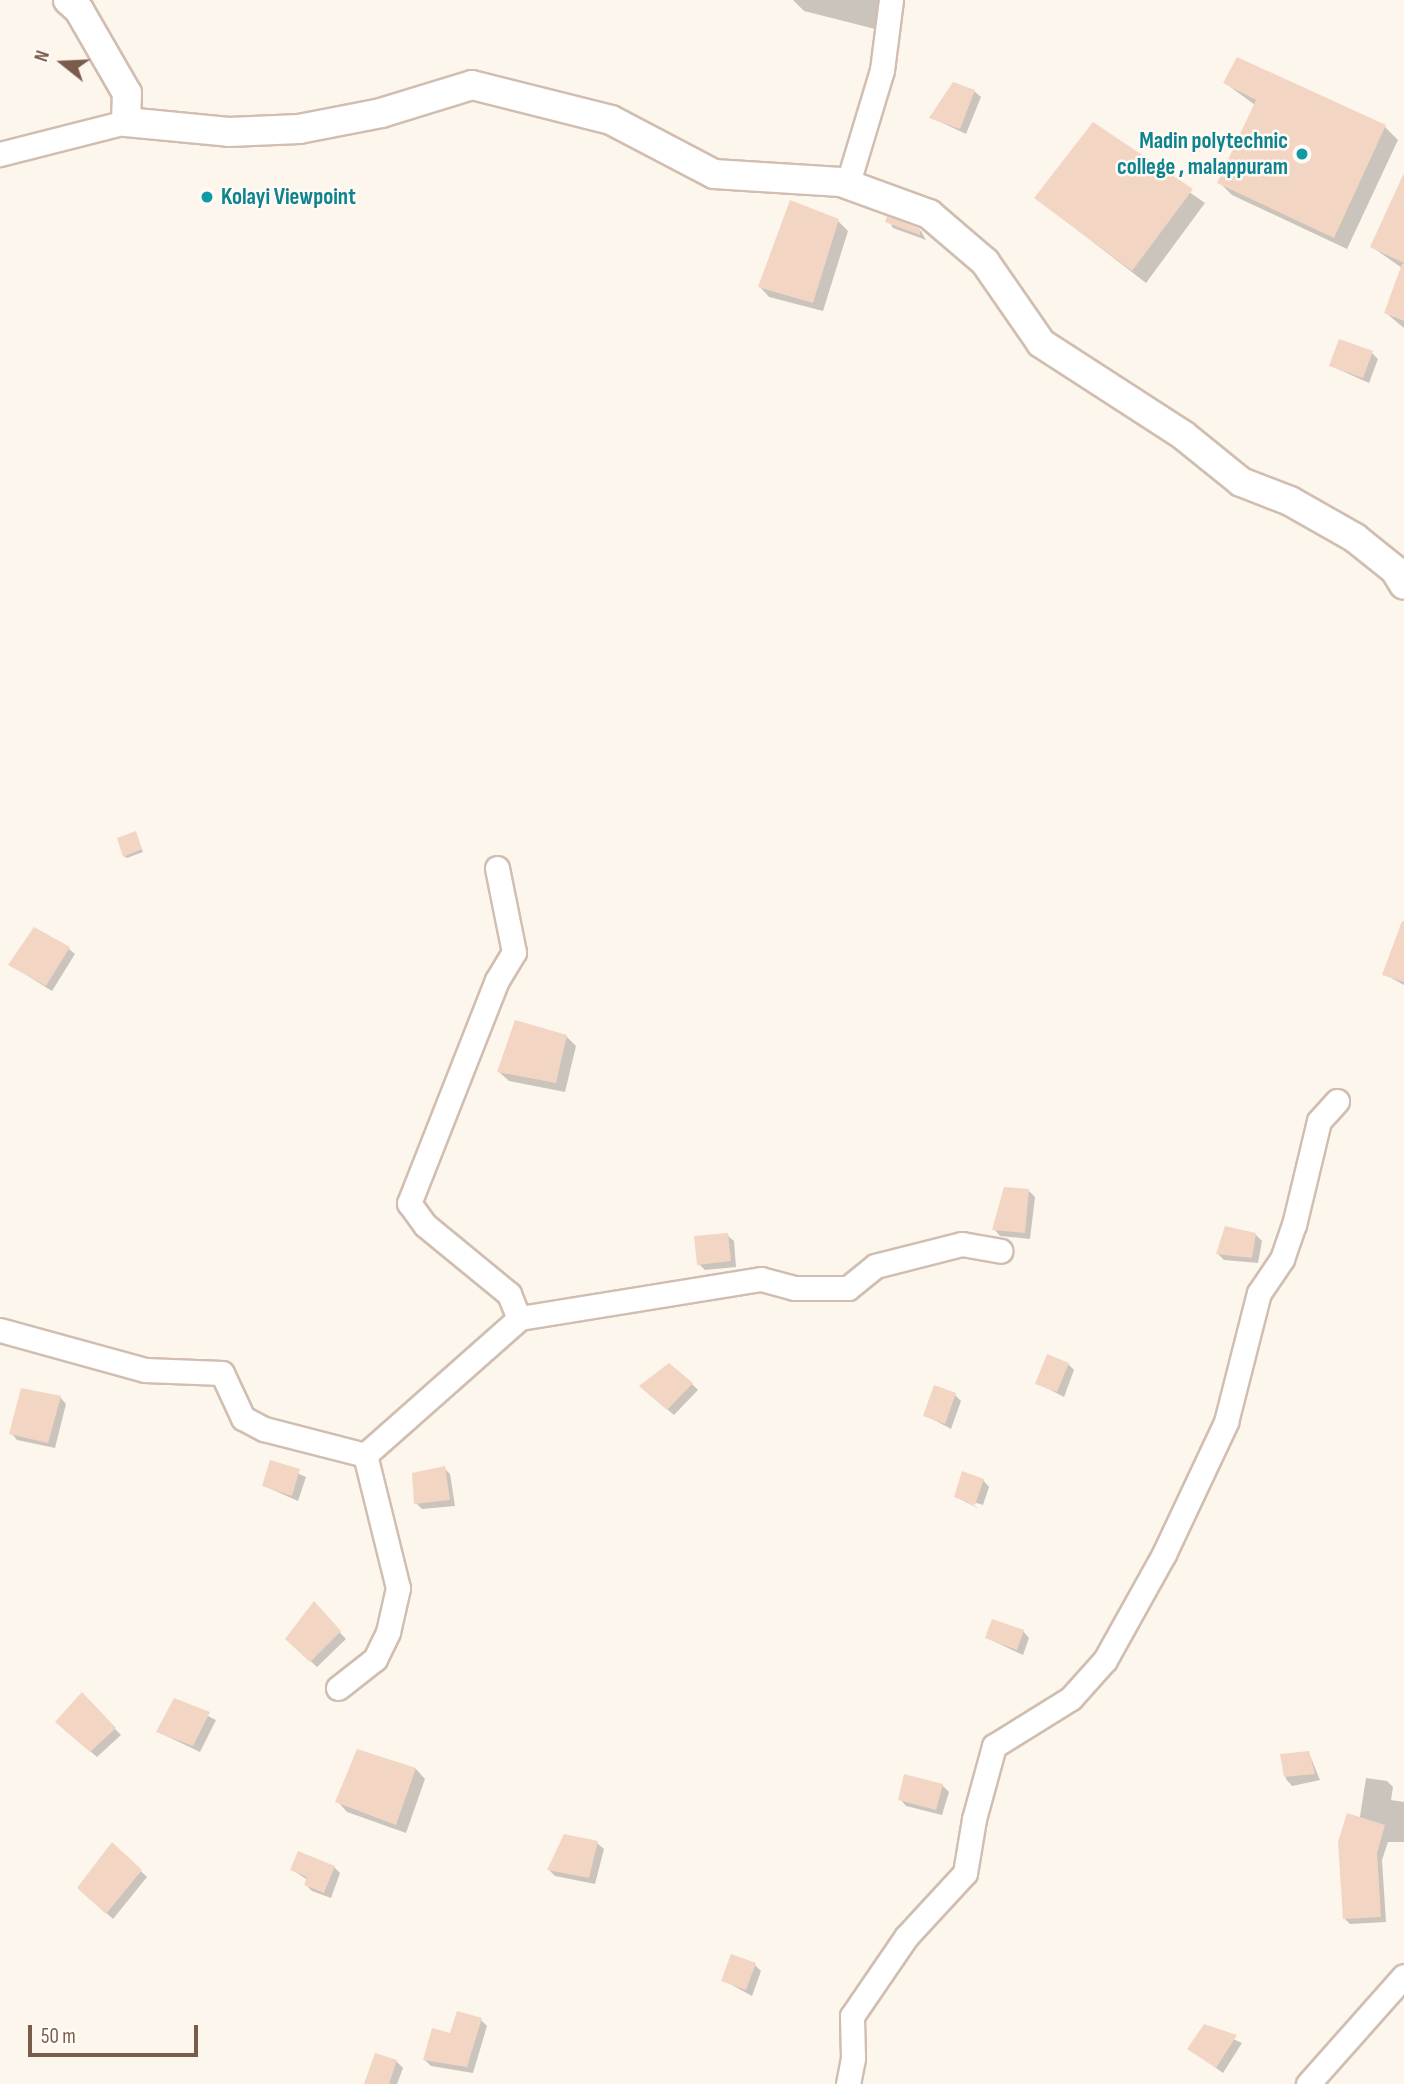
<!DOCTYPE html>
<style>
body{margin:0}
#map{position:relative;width:1404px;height:2084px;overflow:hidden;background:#fdf6ec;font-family:"Sofia Sans Condensed",sans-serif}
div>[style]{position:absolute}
.shadow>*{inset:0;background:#0003}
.building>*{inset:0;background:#f3d5c3}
.roads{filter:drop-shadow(2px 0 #d1beb0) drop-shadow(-2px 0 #d1beb0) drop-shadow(0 2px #d1beb0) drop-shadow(0 -2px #d1beb0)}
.minor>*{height:23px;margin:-11.5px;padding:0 11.5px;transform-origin:11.5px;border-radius:11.5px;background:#fff}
.tertiary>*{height:28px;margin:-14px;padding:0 14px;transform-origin:14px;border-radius:14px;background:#fff}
.dots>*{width:19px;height:19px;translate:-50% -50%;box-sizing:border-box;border:4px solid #fffaf3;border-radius:50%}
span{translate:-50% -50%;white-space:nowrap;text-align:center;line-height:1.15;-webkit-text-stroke:5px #fffaf3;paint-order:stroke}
.culture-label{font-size:23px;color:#0d838f;font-weight:700}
.right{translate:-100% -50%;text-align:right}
.left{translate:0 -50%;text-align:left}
.north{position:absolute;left:28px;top:28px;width:70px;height:70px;-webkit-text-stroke:5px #fffaf3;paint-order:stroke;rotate:288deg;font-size:19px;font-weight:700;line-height:28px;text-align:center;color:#7a5c4d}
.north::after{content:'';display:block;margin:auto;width:24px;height:32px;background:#7a5c4d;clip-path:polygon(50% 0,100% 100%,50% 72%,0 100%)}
.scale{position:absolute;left:28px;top:2025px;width:170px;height:32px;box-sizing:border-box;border:4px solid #7a5c4d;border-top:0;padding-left:9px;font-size:21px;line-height:24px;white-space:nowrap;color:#7a5c4d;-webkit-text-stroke:5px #fffaf3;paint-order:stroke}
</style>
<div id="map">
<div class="shadow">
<div style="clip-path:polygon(793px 0,888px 0,883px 31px,804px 11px)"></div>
<div style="clip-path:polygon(1237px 59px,1385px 127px,1398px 140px,1347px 249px,1232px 195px,1219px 182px,1255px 105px,1225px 83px)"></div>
<div style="clip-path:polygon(974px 91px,981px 97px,966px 134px,932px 118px)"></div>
<div style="clip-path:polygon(1094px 125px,1205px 203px,1146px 283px,1036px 198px)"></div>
<div style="clip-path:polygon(1404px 177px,1404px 328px,1386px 313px,1402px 268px,1372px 247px)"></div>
<div style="clip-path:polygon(888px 219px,921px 231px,926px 240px,893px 228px)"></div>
<div style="clip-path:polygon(838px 221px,848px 231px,823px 311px,769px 297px,760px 287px)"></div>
<div style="clip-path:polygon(1372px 353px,1378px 359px,1369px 383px,1331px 366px)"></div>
<div style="clip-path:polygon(135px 833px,143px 852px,127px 858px,124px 856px)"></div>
<div style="clip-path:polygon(1404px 947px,1404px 985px,1384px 974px)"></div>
<div style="clip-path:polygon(68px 948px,75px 954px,52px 991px,10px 965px)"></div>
<div style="clip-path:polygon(566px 1036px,576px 1046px,565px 1092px,509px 1081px,499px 1072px)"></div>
<div style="clip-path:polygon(1029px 1191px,1035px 1197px,1030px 1239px,1000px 1236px,994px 1229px)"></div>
<div style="clip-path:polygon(727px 1235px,734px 1241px,736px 1267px,705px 1270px,699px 1264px)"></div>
<div style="clip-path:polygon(1256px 1235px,1262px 1241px,1258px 1263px,1224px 1260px,1218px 1254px)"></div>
<div style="clip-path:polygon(1068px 1364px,1074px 1370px,1064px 1397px,1037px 1383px)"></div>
<div style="clip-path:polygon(692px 1384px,698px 1390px,674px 1415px,648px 1393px)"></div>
<div style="clip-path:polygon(955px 1395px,961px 1401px,951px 1429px,925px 1415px)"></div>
<div style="clip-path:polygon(60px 1397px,66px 1404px,55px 1448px,17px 1440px,11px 1433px)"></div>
<div style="clip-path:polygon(271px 1462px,306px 1477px,298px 1501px,264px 1486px)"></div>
<div style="clip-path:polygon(444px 1468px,450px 1474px,455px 1506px,422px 1509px,416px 1503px)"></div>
<div style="clip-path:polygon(983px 1480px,989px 1487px,983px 1505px,961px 1498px,981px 1510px,956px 1497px)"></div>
<div style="clip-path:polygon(314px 1604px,346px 1639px,317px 1667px,287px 1639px)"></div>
<div style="clip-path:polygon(1023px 1631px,1029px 1638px,1023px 1655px,987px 1638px)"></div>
<div style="clip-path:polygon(82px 1695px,121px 1735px,97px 1757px,63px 1728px)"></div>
<div style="clip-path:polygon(175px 1700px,216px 1720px,200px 1752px,158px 1732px)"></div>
<div style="clip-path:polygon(358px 1752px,416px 1769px,425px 1779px,406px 1833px,347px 1812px,338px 1802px)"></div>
<div style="clip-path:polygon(1309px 1753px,1320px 1780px,1292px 1786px,1286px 1779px,1282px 1755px)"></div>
<div style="clip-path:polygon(1366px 1778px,1387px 1781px,1393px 1787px,1391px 1800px,1404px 1802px,1404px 1842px,1388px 1842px,1382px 1860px,1386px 1922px,1350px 1924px,1344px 1918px)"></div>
<div style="clip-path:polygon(942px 1785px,949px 1792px,942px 1815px,906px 1806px,900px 1799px)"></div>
<div style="clip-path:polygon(597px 1843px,604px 1849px,595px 1884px,555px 1876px,549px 1870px)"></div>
<div style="clip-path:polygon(112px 1844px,147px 1877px,113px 1919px,86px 1894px)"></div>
<div style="clip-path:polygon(334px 1867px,340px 1873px,331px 1898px,312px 1891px,306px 1885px,308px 1880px,292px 1870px)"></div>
<div style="clip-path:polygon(755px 1965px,761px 1971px,752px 1996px,723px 1980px)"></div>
<div style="clip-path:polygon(481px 2020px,487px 2026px,473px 2073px,431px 2066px,425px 2060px,452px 2035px)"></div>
<div style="clip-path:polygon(1205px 2026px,1242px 2043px,1223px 2073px,1189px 2049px)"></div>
<div style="clip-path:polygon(396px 2061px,403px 2068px,397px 2084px,366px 2084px)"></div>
</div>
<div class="building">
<div style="clip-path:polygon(1237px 57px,1386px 125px,1334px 238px,1217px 183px,1256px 100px,1223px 83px)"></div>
<div style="clip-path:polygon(953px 82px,975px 90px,960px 129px,929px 118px)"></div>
<div style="clip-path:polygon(1093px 122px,1193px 189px,1132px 271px,1034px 198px)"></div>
<div style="clip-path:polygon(1404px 173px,1404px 263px,1370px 247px)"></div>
<div style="clip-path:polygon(790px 200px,839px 219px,813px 303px,758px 287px)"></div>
<div style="clip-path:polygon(887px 216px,920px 229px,920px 235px,885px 222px)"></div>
<div style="clip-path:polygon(1402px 264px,1404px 264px,1404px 321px,1384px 313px)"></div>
<div style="clip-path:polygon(1339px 339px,1373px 351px,1363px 378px,1329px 366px)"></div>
<div style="clip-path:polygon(136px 831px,142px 849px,123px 857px,117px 838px)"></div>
<div style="clip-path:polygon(1402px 921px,1404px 922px,1404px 982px,1382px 975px)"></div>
<div style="clip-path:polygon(34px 927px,70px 947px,46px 986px,8px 965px)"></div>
<div style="clip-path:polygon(515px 1020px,567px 1035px,556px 1083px,497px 1072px)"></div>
<div style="clip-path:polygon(1004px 1187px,1029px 1189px,1025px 1233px,992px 1230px)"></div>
<div style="clip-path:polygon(1225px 1226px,1256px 1233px,1252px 1258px,1216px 1254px)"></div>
<div style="clip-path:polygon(728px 1233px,731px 1261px,697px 1265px,694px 1236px)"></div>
<div style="clip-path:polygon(1047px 1354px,1069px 1363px,1057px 1392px,1035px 1384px)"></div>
<div style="clip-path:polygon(669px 1363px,693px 1383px,667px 1410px,639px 1386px)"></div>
<div style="clip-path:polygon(934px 1385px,956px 1393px,945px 1424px,923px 1416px)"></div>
<div style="clip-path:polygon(21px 1388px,61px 1396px,48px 1443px,9px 1434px)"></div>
<div style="clip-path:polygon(270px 1460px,300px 1469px,292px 1496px,262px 1486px)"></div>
<div style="clip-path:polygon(445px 1466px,450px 1500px,414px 1504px,412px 1473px)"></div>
<div style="clip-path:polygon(962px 1471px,984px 1479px,975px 1505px,954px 1497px)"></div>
<div style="clip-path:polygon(314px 1601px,341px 1631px,310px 1662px,285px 1639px)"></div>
<div style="clip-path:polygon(992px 1619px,1024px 1630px,1017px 1650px,985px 1638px)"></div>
<div style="clip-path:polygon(82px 1692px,116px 1728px,90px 1752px,55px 1722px)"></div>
<div style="clip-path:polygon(174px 1698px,210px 1712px,193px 1746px,156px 1732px)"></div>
<div style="clip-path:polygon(357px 1749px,416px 1768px,396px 1825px,335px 1802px)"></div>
<div style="clip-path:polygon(1309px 1751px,1315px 1774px,1284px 1777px,1280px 1754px)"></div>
<div style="clip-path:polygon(904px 1774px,943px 1784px,936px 1810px,898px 1800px)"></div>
<div style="clip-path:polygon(1347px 1813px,1385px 1825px,1377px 1853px,1381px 1917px,1343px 1919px,1338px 1842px)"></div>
<div style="clip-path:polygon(564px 1834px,598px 1841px,589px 1878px,547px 1870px)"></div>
<div style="clip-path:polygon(112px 1842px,142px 1870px,106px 1914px,77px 1888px)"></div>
<div style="clip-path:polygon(298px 1851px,335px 1866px,324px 1893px,304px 1885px,307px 1877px,290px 1870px)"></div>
<div style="clip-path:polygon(731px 1954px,756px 1963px,746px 1990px,721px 1981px)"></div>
<div style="clip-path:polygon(457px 2011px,482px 2018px,467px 2067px,423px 2060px,432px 2028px,450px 2033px)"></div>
<div style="clip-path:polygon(1204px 2024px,1237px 2035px,1216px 2068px,1187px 2049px)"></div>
<div style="clip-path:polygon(375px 2053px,397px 2060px,389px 2084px,364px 2084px)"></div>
</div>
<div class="roads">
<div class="minor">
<div style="left:0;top:154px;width:130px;rotate:-14.3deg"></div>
<div style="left:847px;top:186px;width:121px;rotate:-73.2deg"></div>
<div style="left:882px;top:70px;width:71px;rotate:-82.7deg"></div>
<div style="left:497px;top:868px;width:86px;rotate:78.6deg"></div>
<div style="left:514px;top:952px;width:33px;rotate:121deg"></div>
<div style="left:497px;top:980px;width:240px;rotate:111.5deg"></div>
<div style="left:409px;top:1203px;width:27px;rotate:54deg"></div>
<div style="left:425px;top:1225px;width:109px;rotate:39.4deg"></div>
<div style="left:509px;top:1294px;width:27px;rotate:68deg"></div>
<div style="left:0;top:1330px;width:150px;rotate:15.4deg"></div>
<div style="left:145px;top:1370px;width:77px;rotate:2.2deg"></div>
<div style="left:222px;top:1373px;width:50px;rotate:65deg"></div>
<div style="left:243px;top:1418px;width:24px;rotate:28deg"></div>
<div style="left:264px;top:1429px;width:104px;rotate:14.4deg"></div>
<div style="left:338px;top:1688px;width:47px;rotate:-38.1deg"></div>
<div style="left:375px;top:1659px;width:30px;rotate:-64deg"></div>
<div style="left:388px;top:1632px;width:45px;rotate:-77.2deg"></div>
<div style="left:398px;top:1588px;width:137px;rotate:-103.9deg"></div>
<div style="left:365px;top:1455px;width:207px;rotate:-41.5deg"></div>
<div style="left:520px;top:1318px;width:244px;rotate:-9.2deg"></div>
<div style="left:761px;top:1279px;width:35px;rotate:15deg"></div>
<div style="left:795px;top:1288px;width:53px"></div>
<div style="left:848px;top:1288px;width:35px;rotate:-39deg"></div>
<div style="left:875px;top:1266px;width:90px;rotate:-14.2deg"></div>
<div style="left:962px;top:1244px;width:39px;rotate:10deg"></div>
<div style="left:848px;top:2084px;width:26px;rotate:-79deg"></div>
<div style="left:853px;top:2058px;width:42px;rotate:-91.4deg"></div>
<div style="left:852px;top:2016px;width:96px;rotate:-55.6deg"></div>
<div style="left:906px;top:1937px;width:87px;rotate:-47.3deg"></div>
<div style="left:965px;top:1873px;width:55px;rotate:-80.5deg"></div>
<div style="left:974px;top:1819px;width:76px;rotate:-74.7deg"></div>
<div style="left:994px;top:1746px;width:91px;rotate:-31.9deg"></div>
<div style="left:1071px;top:1698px;width:51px;rotate:-48.2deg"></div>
<div style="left:1105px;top:1660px;width:121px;rotate:-60.9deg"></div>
<div style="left:1164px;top:1554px;width:146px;rotate:-64.8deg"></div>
<div style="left:1226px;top:1422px;width:133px;rotate:-75.7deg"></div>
<div style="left:1259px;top:1293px;width:41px;rotate:-55.9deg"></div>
<div style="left:1282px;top:1259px;width:36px;rotate:-71deg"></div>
<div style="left:1294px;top:1225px;width:107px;rotate:-76.5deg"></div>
<div style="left:1319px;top:1121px;width:27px;rotate:-48deg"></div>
<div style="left:1308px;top:2084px;width:144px;rotate:-48.4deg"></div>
</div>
<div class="tertiary">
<div style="left:68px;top:0;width:15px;rotate:42deg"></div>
<div style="left:79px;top:10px;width:96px;rotate:60deg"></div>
<div style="left:127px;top:93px;width:29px;rotate:92deg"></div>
<div style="left:126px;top:122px;width:103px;rotate:5.5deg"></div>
<div style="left:229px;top:132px;width:70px;rotate:-2.5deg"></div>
<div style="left:299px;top:129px;width:84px;rotate:-11deg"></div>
<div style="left:381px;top:113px;width:95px;rotate:-17.1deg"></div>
<div style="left:472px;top:85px;width:143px;rotate:14.1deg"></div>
<div style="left:611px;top:120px;width:116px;rotate:27.7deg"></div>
<div style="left:714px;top:174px;width:127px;rotate:3.6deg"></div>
<div style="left:841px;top:182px;width:94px;rotate:20deg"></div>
<div style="left:929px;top:214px;width:74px;rotate:40.6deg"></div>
<div style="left:985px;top:262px;width:98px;rotate:55.3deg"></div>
<div style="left:1041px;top:343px;width:169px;rotate:32.9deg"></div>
<div style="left:1183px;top:435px;width:75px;rotate:39deg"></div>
<div style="left:1241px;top:482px;width:53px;rotate:21.2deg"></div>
<div style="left:1290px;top:501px;width:75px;rotate:29.6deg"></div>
<div style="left:1355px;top:538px;width:51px;rotate:38.7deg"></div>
<div style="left:1395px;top:570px;width:17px;rotate:59deg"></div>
</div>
</div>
<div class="dots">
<div style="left:1302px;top:154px;background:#0f9aa8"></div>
<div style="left:207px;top:197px;background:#0f9aa8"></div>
</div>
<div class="culture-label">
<span class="right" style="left:1288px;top:154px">Madin polytechnic<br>college , malappuram</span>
<span class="left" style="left:221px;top:197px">Kolayi Viewpoint</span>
</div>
<div class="north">N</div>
<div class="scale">50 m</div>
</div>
